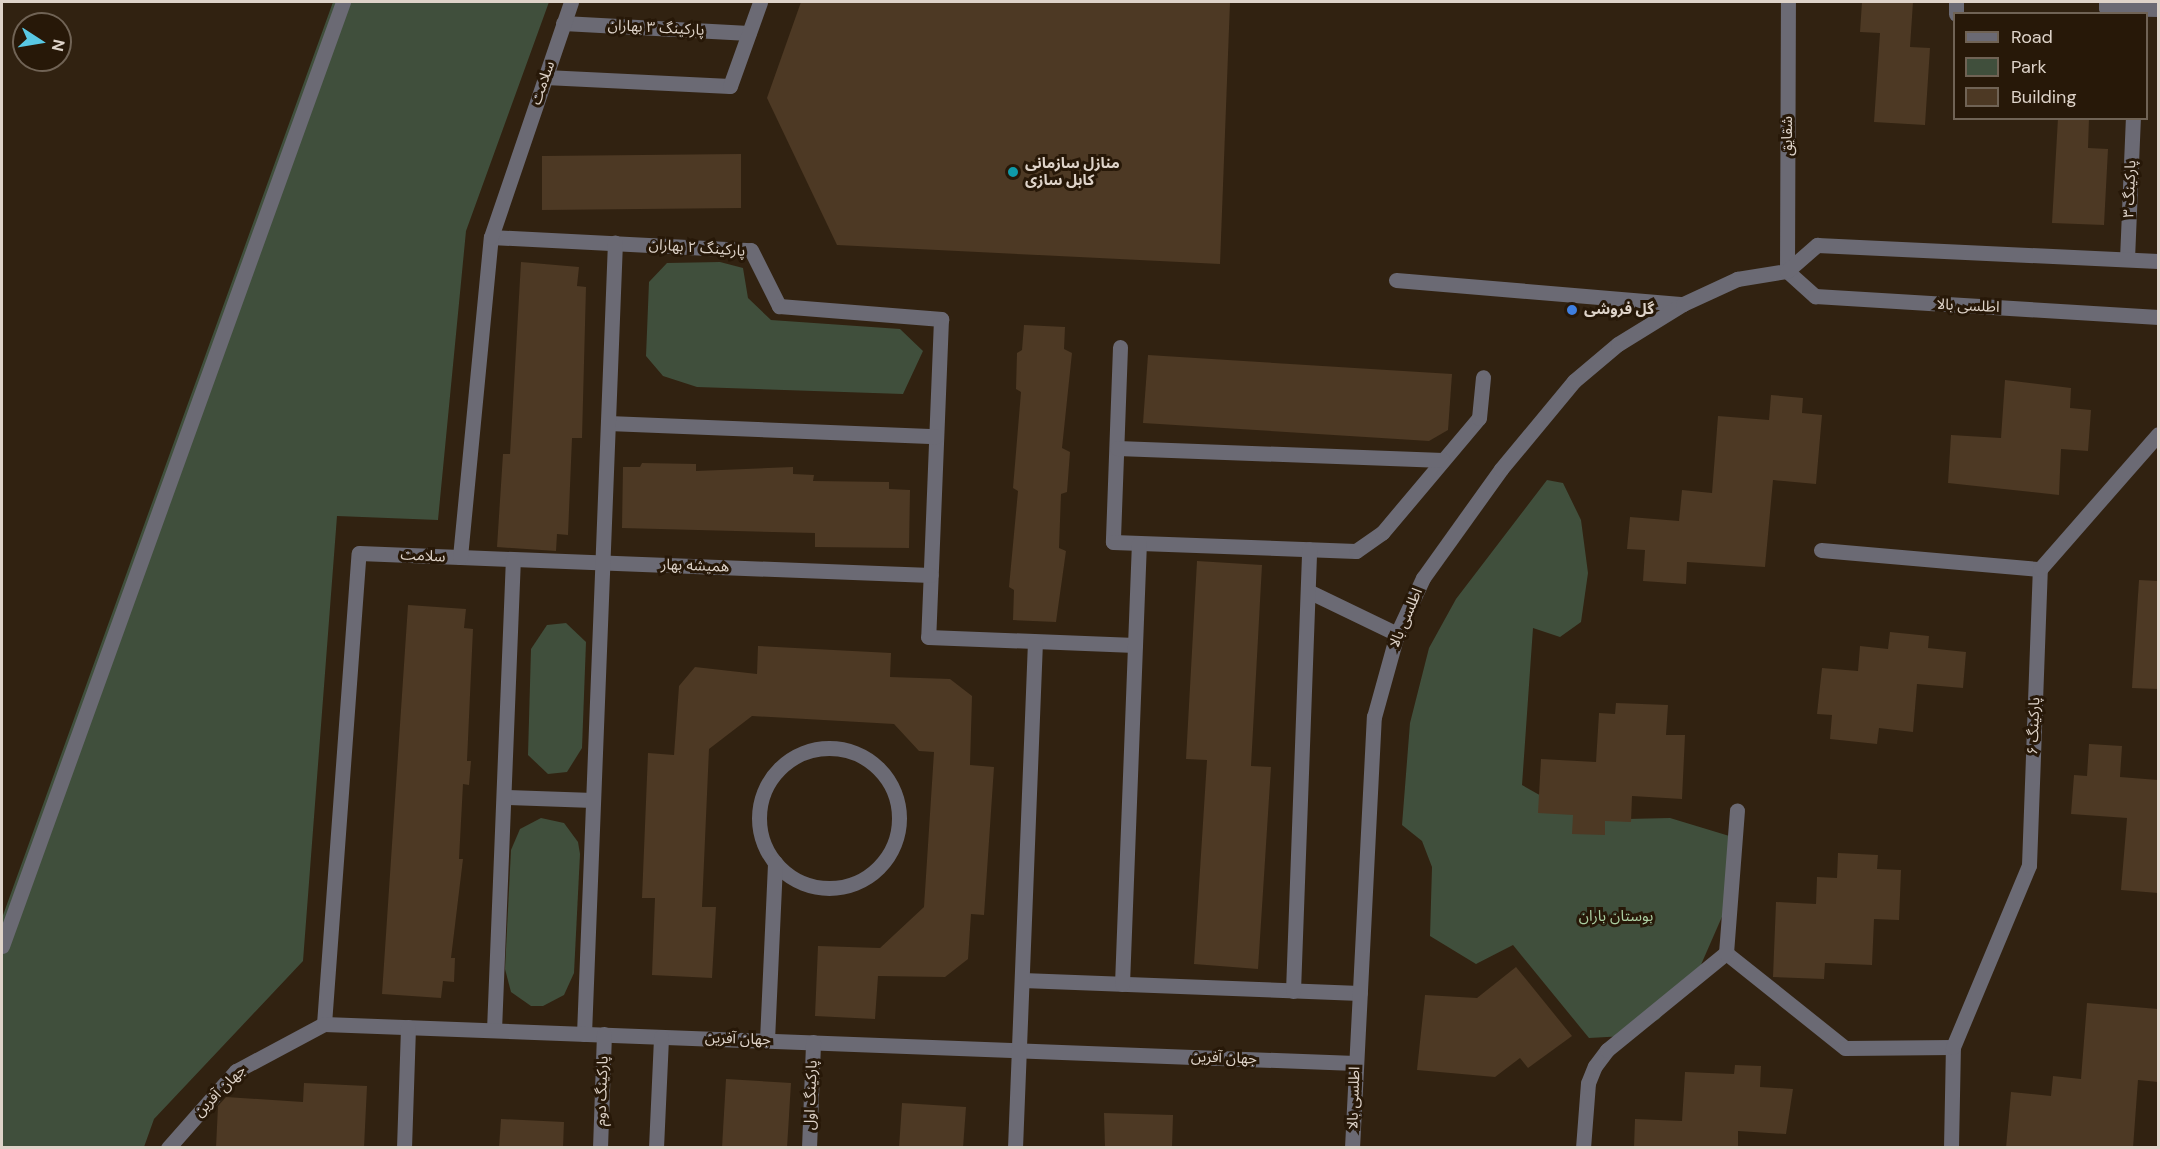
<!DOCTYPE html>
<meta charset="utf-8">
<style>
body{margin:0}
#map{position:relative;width:2160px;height:1149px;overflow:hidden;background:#312211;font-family:"DM Sans","Noto Sans Arabic",sans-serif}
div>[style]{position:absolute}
.green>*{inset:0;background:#404f3c}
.building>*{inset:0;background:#4d3924}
.minor>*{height:15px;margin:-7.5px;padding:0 7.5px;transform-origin:7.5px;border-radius:7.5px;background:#6b6a74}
.minor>.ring{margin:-7.5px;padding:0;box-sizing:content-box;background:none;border:15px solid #6b6a74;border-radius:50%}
.dots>*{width:16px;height:16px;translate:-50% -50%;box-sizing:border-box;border:3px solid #271808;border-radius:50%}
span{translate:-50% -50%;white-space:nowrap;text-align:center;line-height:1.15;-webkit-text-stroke:6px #271808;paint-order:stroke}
.street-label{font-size:15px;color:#ded3c9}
.poi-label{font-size:15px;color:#ded3c9;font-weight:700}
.left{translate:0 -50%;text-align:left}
.park-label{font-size:15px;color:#acd0a3}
.frame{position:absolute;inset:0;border:3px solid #ded3c9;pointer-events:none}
.legend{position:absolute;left:1953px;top:12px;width:195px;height:108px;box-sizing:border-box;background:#271808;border:2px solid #706355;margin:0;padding:8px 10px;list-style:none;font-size:18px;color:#ded3c9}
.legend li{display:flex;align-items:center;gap:12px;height:30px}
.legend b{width:30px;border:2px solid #706355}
.north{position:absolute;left:12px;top:12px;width:60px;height:60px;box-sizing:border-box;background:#271808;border:2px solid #706355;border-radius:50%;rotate:102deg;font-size:16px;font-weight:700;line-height:24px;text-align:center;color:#ded3c9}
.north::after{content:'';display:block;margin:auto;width:21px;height:27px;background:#59c8e4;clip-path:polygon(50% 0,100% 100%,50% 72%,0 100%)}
</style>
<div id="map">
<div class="green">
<div style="clip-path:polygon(333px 2px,549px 2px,466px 231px,438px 520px,337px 516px,303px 961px,154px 1119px,144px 1147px,2px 1147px,2px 918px)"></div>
<div style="clip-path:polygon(720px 262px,743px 268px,748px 298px,771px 320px,900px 329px,923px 351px,903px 394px,697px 387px,663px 376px,646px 356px,649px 282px,667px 263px)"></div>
<div style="clip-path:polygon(1547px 480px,1563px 483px,1581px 520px,1588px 573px,1581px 622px,1560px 637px,1533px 628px,1522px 785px,1584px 820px,1670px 818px,1736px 838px,1728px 903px,1700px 967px,1659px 1019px,1625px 1036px,1589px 1038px,1513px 945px,1476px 964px,1430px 936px,1432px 867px,1422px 841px,1402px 825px,1410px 723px,1429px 648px,1456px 599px)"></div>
<div style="clip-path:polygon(566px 623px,586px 642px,582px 748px,567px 772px,548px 774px,528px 755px,531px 649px,547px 625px)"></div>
<div style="clip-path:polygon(541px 818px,564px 823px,578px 842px,580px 854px,574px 973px,564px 995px,543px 1006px,531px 1006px,511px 992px,505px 969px,511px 850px,520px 829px)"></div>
</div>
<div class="building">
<div style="clip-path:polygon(801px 2px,1230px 2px,1220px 264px,837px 245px,767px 98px)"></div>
<div style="clip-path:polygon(1862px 2px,1913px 2px,1910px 47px,1930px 48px,1925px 125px,1874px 122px,1880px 33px,1860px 32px)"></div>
<div style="clip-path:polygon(2058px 118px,2089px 118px,2088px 148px,2108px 149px,2104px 225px,2052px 223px)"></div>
<div style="clip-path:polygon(741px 154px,741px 208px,542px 210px,542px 156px)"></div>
<div style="clip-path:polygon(521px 262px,579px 267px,577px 286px,586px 287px,582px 438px,572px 438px,568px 535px,557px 534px,556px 551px,497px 547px,503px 454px,510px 454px)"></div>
<div style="clip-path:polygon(1024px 325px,1065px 327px,1064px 349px,1072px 353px,1062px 448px,1070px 452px,1067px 492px,1061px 494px,1059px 548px,1066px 551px,1056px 622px,1013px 620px,1014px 590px,1009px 587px,1018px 491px,1013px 488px,1021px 392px,1016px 389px,1017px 353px,1022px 350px)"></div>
<div style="clip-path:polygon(1148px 355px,1452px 374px,1448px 430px,1429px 441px,1143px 423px)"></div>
<div style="clip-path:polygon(2005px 380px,2071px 388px,2070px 408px,2091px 410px,2088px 451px,2061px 449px,2059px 495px,1948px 483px,1951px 435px,2001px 438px)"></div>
<div style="clip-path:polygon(1771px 395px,1803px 398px,1802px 413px,1822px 415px,1816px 484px,1773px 480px,1765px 567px,1687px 562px,1686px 584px,1643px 581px,1645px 550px,1627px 549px,1630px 517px,1679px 521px,1682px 490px,1712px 493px,1718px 416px,1769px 420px)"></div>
<div style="clip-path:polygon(642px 463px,696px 464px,696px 471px,793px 467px,793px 474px,814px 475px,813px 481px,889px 482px,889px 489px,910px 490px,909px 548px,815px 547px,815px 533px,622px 528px,623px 467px,640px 467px)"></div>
<div style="clip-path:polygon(1197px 561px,1262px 565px,1251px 766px,1271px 767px,1258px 969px,1194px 964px,1207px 760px,1186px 759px)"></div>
<div style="clip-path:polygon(2139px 580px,2158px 581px,2158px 689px,2132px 688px)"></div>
<div style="clip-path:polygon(408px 605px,466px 609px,464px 628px,473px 629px,467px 761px,471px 761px,469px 785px,463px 784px,459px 859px,463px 859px,451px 958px,455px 958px,454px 982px,443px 981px,441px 998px,382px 994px)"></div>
<div style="clip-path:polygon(1890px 632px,1929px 636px,1928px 648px,1966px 652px,1963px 688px,1917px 684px,1913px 732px,1879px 728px,1877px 744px,1830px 739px,1832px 715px,1817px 714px,1822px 668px,1858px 671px,1860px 646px,1888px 649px)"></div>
<div style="clip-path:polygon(758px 646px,891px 653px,890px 677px,950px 679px,972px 696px,970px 765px,994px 767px,984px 915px,971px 914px,968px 959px,945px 977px,878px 976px,875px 1019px,815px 1016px,818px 946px,880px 948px,924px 907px,934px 752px,919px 751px,894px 724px,752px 716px,709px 749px,702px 907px,716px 907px,712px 978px,652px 975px,655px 898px,642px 898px,648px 753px,674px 755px,679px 686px,695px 667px,757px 674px)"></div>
<div style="clip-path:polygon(1616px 703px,1668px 705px,1666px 735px,1685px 735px,1682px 799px,1632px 796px,1631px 822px,1605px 821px,1605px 835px,1572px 834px,1573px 815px,1538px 813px,1541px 759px,1596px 762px,1599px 713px,1615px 714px)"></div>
<div style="clip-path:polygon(2089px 744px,2122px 746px,2120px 777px,2158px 780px,2158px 893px,2121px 890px,2127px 818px,2071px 814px,2074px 775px,2087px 776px)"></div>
<div style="clip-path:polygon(1838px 853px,1878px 855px,1877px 869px,1901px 870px,1899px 920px,1874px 919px,1872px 965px,1825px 963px,1824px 979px,1773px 977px,1776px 902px,1816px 904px,1817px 877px,1837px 878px)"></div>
<div style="clip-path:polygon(1516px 967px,1572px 1036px,1528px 1068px,1520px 1058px,1495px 1077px,1417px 1070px,1425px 995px,1477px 998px)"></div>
<div style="clip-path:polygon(2087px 1003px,2158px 1009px,2158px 1082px,2138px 1080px,2133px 1148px,2006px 1148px,2011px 1092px,2051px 1096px,2053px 1076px,2081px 1079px)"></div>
<div style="clip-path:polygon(1735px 1065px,1761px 1066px,1760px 1087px,1793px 1089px,1786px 1134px,1738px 1131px,1738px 1148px,1634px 1148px,1635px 1119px,1682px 1121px,1685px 1072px,1734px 1074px)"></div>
<div style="clip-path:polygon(726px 1079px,791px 1083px,787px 1148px,722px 1148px)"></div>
<div style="clip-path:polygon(304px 1083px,367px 1086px,364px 1148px,216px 1148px,218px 1106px,226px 1097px,303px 1102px)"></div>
<div style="clip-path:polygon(902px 1103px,966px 1107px,963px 1148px,899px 1148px)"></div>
<div style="clip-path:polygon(1104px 1113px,1173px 1115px,1172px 1148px,1105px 1148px)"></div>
<div style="clip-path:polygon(501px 1119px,564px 1122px,563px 1148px,499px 1148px)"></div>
</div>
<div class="minor">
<div style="left:1956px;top:2px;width:12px;rotate:90deg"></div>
<div style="left:2106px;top:2px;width:6px;rotate:90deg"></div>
<div style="left:2106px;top:8px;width:52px;rotate:1.1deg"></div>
<div style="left:563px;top:23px;width:186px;rotate:3.1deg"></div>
<div style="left:545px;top:77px;width:185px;rotate:2.8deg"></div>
<div style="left:730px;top:86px;width:89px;rotate:-70.3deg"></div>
<div style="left:491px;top:237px;width:260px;rotate:2.9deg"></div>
<div style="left:751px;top:250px;width:63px;rotate:63.4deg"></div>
<div style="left:779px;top:306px;width:163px;rotate:4.6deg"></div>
<div style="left:941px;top:319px;width:318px;rotate:92.3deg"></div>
<div style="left:928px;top:637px;width:207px;rotate:2.2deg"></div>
<div style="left:2127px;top:259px;width:141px;rotate:-87.6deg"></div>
<div style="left:1787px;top:271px;width:38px;rotate:42deg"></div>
<div style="left:1815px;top:296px;width:344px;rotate:3.5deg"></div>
<div style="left:1787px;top:271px;width:269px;rotate:-89.8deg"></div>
<div style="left:1396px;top:280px;width:288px;rotate:4.8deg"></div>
<div style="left:1120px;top:347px;width:195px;rotate:92.1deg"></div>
<div style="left:1113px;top:542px;width:243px;rotate:2.1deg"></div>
<div style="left:1356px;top:551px;width:32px;rotate:-35deg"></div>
<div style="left:1382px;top:533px;width:150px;rotate:-49.9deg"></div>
<div style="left:1479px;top:418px;width:41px;rotate:-84.4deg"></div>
<div style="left:608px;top:423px;width:328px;rotate:2.3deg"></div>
<div style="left:1117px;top:448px;width:326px;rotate:2.1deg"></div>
<div style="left:1821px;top:550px;width:220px;rotate:5deg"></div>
<div style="left:460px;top:557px;width:471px;rotate:2.2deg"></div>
<div style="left:1308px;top:591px;width:99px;rotate:25.8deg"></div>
<div class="ring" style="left:759px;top:748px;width:125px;height:125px"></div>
<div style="left:504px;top:797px;width:89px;rotate:1.9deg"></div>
<div style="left:2px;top:946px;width:1004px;rotate:-70.14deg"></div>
<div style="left:1726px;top:953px;width:152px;rotate:38.6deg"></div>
<div style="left:1845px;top:1048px;width:108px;rotate:-0.5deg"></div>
<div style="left:1022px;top:980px;width:338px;rotate:2.2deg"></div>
<div style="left:1122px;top:984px;width:441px;rotate:-87.8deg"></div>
<div style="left:1293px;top:991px;width:442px;rotate:-87.9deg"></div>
<div style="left:324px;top:1024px;width:472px;rotate:-85.8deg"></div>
<div style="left:359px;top:553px;width:101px;rotate:2.3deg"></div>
<div style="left:460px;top:557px;width:321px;rotate:-84.5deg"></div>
<div style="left:491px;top:237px;width:248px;rotate:-71.2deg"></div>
<div style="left:494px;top:1030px;width:470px;rotate:-87.7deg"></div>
<div style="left:584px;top:1034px;width:792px;rotate:-87.76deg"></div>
<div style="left:767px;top:1040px;width:178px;rotate:-87.4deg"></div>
<div style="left:168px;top:1148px;width:103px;rotate:-48.6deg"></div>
<div style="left:236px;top:1071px;width:100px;rotate:-28.1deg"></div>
<div style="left:324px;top:1024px;width:1032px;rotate:2.17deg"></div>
<div style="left:404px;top:1148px;width:121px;rotate:-88.1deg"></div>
<div style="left:600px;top:1148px;width:114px;rotate:-88deg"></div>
<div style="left:656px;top:1148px;width:111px;rotate:-87.4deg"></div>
<div style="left:809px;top:1148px;width:106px;rotate:-87.8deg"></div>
<div style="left:1015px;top:1148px;width:507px;rotate:-87.74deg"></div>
<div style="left:1352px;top:1148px;width:432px;rotate:-87.1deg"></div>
<div style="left:1374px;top:717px;width:86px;rotate:-74.5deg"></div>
<div style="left:1397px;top:634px;width:62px;rotate:-65.1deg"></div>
<div style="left:1423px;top:578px;width:134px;rotate:-54.4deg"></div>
<div style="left:1501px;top:469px;width:114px;rotate:-50.3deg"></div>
<div style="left:1574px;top:381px;width:57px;rotate:-40.1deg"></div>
<div style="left:1618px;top:344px;width:76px;rotate:-31.6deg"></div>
<div style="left:1683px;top:304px;width:60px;rotate:-24.8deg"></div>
<div style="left:1737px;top:279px;width:51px;rotate:-9.1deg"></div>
<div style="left:1787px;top:271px;width:40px;rotate:-41deg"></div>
<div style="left:1817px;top:245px;width:341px;rotate:2.7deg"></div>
<div style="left:1583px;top:1148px;width:65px;rotate:-85.6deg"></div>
<div style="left:1588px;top:1083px;width:18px;rotate:-68deg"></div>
<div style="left:1595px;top:1066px;width:20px;rotate:-53deg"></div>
<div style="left:1607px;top:1050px;width:154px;rotate:-39.2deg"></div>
<div style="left:1726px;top:953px;width:143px;rotate:-85.6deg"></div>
<div style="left:1951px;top:1148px;width:101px;rotate:-88.9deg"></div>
<div style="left:1953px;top:1047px;width:197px;rotate:-67.3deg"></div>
<div style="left:2029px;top:865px;width:296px;rotate:-87.9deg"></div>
<div style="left:2040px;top:569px;width:179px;rotate:-48.8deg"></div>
</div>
<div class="dots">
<div style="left:1013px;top:172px;background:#0f9aa8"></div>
<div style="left:1572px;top:310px;background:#3f7fe0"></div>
</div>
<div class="street-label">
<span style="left:656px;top:28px;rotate:3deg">پارکینگ ۳ بهاران</span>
<span style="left:543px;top:83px;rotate:-71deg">سلامت</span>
<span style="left:1788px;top:136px;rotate:-90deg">شقایق</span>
<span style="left:2130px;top:189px;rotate:-88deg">پارکینگ ۳</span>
<span style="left:697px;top:248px;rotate:4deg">پارکینگ ۲ بهاران</span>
<span style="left:1968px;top:306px;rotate:3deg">اطلسی بالا</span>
<span style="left:423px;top:556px;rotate:3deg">سلامت</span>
<span style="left:695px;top:566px;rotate:2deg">همیشه بهار</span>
<span style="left:1406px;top:618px;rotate:-67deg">اطلسی بالا</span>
<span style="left:2034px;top:726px;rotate:-88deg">پارکینگ ۶</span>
<span style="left:738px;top:1039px;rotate:2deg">جهان آفرین</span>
<span style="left:1224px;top:1058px;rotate:2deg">جهان آفرین</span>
<span style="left:220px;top:1091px;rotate:-45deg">جهان آفرین</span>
<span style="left:602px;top:1091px;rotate:-88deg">پارکینگ دوم</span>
<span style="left:811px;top:1095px;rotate:-88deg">پارکینگ اول</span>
<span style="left:1354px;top:1098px;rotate:-88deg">اطلسی بالا</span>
</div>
<div class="poi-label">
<span class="left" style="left:1025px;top:172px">منازل سازمانی<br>کابل سازی</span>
<span class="left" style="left:1584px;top:310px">گل فروشی</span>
</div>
<div class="park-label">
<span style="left:1616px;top:917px">بوستان باران</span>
</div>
<div class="frame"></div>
<ul class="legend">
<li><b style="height:8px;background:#6b6a74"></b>Road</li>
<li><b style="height:16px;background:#404f3c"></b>Park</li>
<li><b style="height:16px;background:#4d3924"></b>Building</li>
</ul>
<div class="north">N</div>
</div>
